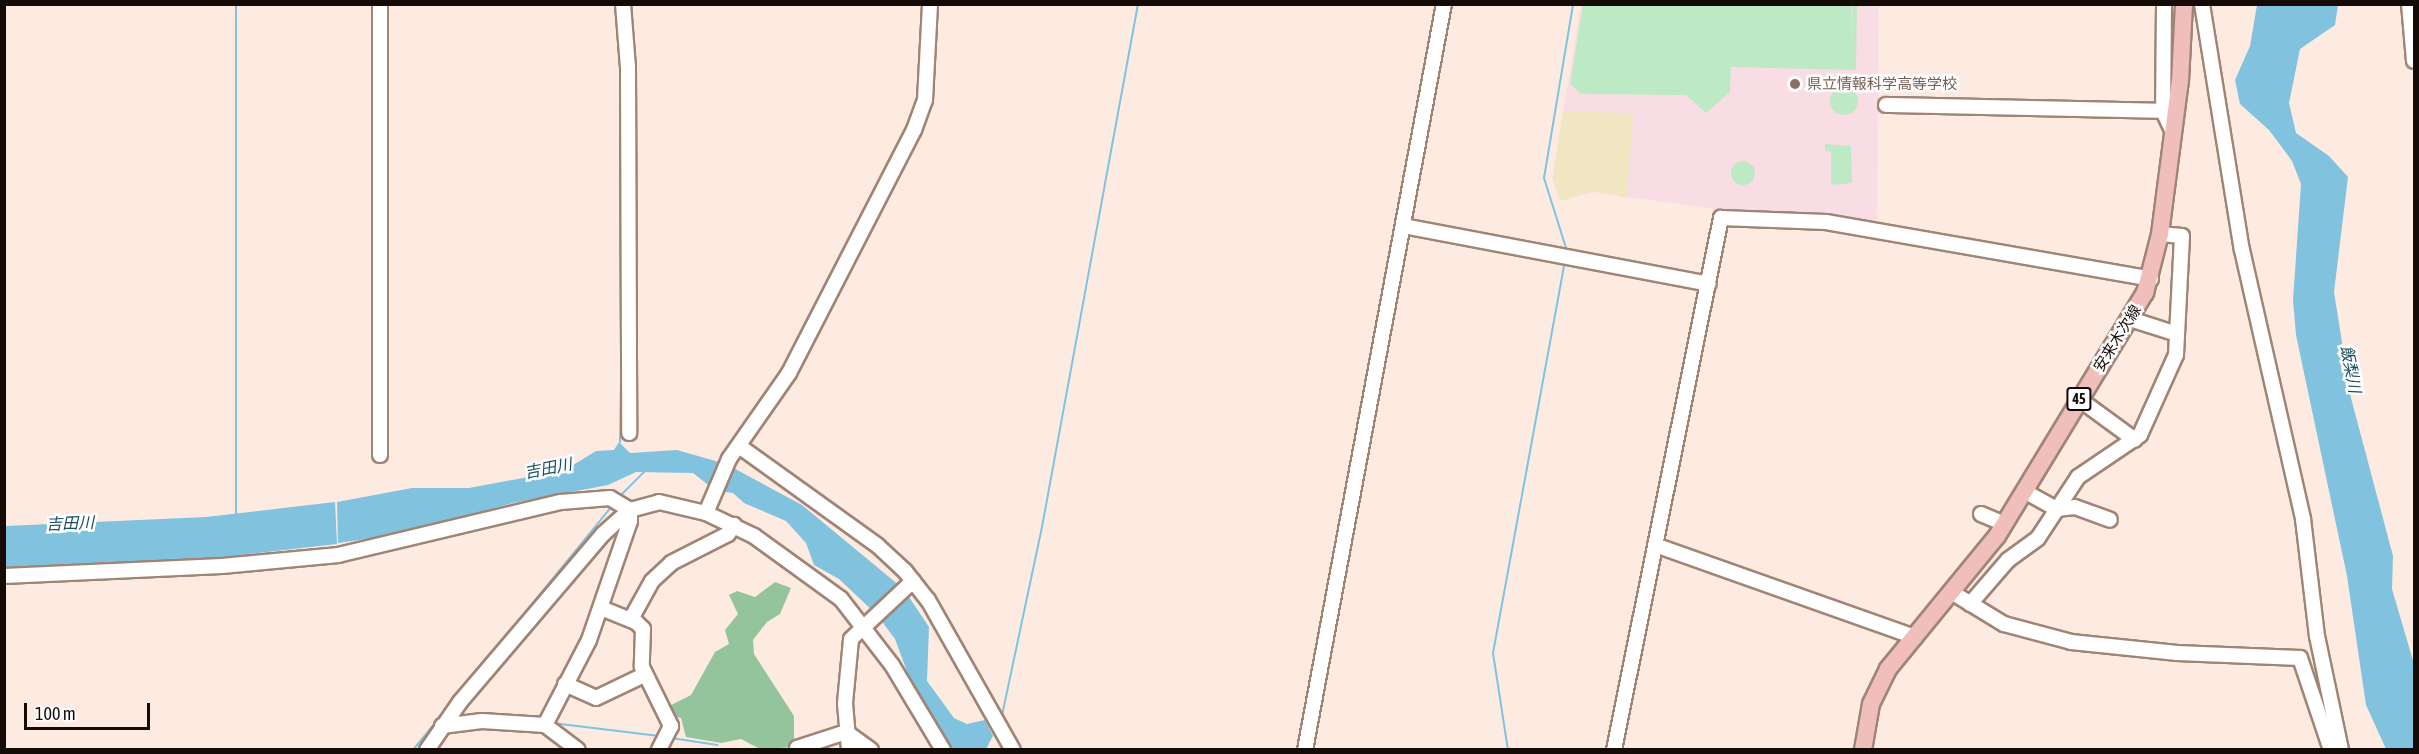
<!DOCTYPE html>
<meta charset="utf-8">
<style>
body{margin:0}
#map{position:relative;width:2419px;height:754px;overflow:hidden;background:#fdebe2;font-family:"Asap Condensed","Noto Sans JP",sans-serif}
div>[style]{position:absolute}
.education>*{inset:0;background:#f8dee4}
.green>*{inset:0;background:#bde9c4}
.round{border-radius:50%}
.forest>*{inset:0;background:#93c49c}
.sand>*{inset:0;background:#f0e6c1}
.water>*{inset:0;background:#81c3de}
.stream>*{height:2px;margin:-1px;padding:0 1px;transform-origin:1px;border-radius:1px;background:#81c3de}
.roads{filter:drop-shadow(2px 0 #a08576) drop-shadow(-2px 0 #a08576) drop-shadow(0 2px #a08576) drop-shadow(0 -2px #a08576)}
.minor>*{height:14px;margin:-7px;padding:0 7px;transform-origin:7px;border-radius:7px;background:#fff}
.major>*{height:16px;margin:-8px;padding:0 8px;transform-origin:8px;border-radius:8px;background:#f0bfbb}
.dots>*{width:16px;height:16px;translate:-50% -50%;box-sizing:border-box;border:3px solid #fdfdfd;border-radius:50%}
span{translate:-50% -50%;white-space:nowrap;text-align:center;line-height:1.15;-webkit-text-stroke:5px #fdfdfd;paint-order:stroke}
.shield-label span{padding:2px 4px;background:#fdfdfd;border:2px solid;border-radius:4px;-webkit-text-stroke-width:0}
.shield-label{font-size:14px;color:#140b06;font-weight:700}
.education-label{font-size:15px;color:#785e54}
.left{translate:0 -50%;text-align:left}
.street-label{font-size:15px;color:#140b06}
.water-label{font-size:16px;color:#184f62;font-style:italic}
.frame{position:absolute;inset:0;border:6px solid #140b06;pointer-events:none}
.scale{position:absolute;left:24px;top:703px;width:126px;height:27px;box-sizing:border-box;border:3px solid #140b06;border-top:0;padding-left:8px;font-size:18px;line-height:21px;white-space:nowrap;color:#140b06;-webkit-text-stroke:4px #fdfdfd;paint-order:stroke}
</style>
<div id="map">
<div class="education">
<div style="clip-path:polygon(1581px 5px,1879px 5px,1877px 220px,1863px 225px,1808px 222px,1593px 192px,1560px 201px,1552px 178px)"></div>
</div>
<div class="green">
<div style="clip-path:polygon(1583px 5px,1852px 5px,1851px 46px,1853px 5px,1857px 5px,1856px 70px,1731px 67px,1730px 92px,1706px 113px,1686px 95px,1581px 94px,1570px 84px)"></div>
<div class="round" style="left:1830px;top:87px;width:28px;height:28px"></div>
<div style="clip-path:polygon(1825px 144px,1851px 146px,1852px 183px,1831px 185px,1831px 152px,1825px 150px)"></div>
<div class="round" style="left:1731px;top:161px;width:24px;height:24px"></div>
</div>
<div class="forest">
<div style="clip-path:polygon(775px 582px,791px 588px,780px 614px,767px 622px,753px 640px,754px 654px,794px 716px,794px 747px,760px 749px,741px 739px,721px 743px,686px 737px,681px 718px,670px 715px,667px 707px,691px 695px,715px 652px,729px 644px,725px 630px,738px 614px,729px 595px,737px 591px,755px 597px)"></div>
</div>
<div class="sand">
<div style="clip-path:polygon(1563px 111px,1629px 113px,1633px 120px,1627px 198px,1593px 191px,1561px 201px,1553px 178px)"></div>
</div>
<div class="water">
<div style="clip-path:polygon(2257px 5px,2338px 5px,2335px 25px,2300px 49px,2289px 103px,2296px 133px,2329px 156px,2348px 177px,2334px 292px,2351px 398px,2393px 556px,2392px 589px,2414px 664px,2414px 749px,2386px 749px,2366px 705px,2347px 576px,2296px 335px,2293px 300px,2301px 184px,2292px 161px,2269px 130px,2240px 104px,2235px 80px,2250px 46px)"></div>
<div style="clip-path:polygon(619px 442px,630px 453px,677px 450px,726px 464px,712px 488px,693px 473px,636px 472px,608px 485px,513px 503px,401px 534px,338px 543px,337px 502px,412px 488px,469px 488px,565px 470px,596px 451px,614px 450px)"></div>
<div style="clip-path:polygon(728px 465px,802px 505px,900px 586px,876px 614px,839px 579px,814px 565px,806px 543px,786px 521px,744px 503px,733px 493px,717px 491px)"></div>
<div style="clip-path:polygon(335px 502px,337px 544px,216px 558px,5px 567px,5px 526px,206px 517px)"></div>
<div style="clip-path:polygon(905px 591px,929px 627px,927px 681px,954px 718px,967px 724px,985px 720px,993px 736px,986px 749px,952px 749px,909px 677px,895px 639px,877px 615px)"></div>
</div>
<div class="stream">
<div style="left:236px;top:4px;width:510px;rotate:90deg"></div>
<div style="left:1567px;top:251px;width:77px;rotate:-107.5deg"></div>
<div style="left:1544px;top:178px;width:176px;rotate:-80.5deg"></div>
<div style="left:620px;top:442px;width:129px;rotate:-89.1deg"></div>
<div style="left:621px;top:495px;width:33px;rotate:-45deg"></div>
<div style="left:1001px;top:720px;width:197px;rotate:-78deg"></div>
<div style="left:1042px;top:527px;width:532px;rotate:-79.6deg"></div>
<div style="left:552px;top:723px;width:108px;rotate:6.9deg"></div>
<div style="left:671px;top:738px;width:47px;rotate:8.7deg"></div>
<div style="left:413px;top:750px;width:316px;rotate:-50.8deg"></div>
<div style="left:1508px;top:750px;width:98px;rotate:-98.8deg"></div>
<div style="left:1493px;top:653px;width:398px;rotate:-79.6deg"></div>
</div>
<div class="roads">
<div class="minor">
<div style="left:380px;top:4px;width:451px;rotate:90deg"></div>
<div style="left:623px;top:4px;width:63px;rotate:85.5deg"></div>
<div style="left:628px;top:67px;width:366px;rotate:89.8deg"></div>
<div style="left:2164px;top:4px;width:107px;rotate:90.5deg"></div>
<div style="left:2163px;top:111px;width:23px;rotate:65deg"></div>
<div style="left:2202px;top:4px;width:249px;rotate:80.8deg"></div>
<div style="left:2242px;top:250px;width:276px;rotate:77.2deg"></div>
<div style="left:2303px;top:519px;width:118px;rotate:83.2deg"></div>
<div style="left:2317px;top:636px;width:116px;rotate:78.1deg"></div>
<div style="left:2409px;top:4px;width:57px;rotate:85deg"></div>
<div style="left:1886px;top:105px;width:277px;rotate:1.2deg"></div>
<div style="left:1403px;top:226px;width:311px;rotate:10.7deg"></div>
<div style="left:2130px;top:319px;width:49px;rotate:17.7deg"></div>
<div style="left:2079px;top:399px;width:69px;rotate:36.2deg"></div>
<div style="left:739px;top:446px;width:171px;rotate:35.7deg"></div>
<div style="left:878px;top:546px;width:37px;rotate:43deg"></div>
<div style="left:905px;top:571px;width:37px;rotate:52deg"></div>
<div style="left:928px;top:600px;width:172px;rotate:60.5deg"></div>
<div style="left:2024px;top:491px;width:38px;rotate:29deg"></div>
<div style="left:2057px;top:509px;width:18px;rotate:-6deg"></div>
<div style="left:2075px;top:507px;width:37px;rotate:20deg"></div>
<div style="left:706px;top:513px;width:59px;rotate:-66.9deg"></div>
<div style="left:729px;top:459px;width:105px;rotate:-55.1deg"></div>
<div style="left:789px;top:373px;width:273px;rotate:-62.8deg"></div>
<div style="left:914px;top:130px;width:32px;rotate:-70deg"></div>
<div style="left:925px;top:100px;width:96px;rotate:-87deg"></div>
<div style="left:1981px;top:514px;width:26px;rotate:23deg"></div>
<div style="left:1655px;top:545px;width:276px;rotate:19.5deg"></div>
<div style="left:4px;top:576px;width:218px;rotate:-2.6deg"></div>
<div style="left:222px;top:566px;width:117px;rotate:-5.4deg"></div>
<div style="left:338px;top:555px;width:229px;rotate:-13.4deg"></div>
<div style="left:561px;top:502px;width:49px;rotate:-4.7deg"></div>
<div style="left:610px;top:498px;width:23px;rotate:31deg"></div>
<div style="left:1953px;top:593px;width:60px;rotate:31.3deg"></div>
<div style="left:2004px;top:624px;width:69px;rotate:15deg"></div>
<div style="left:2071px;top:642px;width:107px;rotate:5.9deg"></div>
<div style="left:2177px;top:653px;width:123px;rotate:2.3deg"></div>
<div style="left:2300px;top:658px;width:97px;rotate:71.4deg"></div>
<div style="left:1970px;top:604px;width:58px;rotate:-49.2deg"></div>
<div style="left:2008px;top:560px;width:37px;rotate:-36deg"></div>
<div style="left:2038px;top:538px;width:73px;rotate:-56.7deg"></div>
<div style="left:2078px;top:477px;width:75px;rotate:-34.1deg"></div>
<div style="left:2140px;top:435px;width:88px;rotate:-65.8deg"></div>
<div style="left:2176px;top:355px;width:119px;rotate:-87.1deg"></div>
<div style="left:2182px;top:236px;width:22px;rotate:-175deg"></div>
<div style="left:601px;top:608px;width:38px;rotate:22deg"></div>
<div style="left:636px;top:622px;width:10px;rotate:45deg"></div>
<div style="left:643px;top:629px;width:38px;rotate:92deg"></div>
<div style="left:642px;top:667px;width:66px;rotate:63.8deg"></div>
<div style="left:671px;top:726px;width:27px;rotate:117deg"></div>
<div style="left:631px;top:619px;width:43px;rotate:-61.1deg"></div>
<div style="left:652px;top:581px;width:26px;rotate:-43deg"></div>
<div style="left:671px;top:563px;width:64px;rotate:-27deg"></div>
<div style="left:728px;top:534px;width:11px;rotate:-56deg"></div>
<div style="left:565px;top:684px;width:34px;rotate:24deg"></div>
<div style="left:596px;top:698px;width:53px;rotate:-25.6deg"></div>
<div style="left:545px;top:725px;width:41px;rotate:37.1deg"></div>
<div style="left:442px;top:726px;width:40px;rotate:-7.1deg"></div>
<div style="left:482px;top:721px;width:63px;rotate:3.6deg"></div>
<div style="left:545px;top:725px;width:96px;rotate:-62.6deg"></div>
<div style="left:589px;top:640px;width:126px;rotate:-71deg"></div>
<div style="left:630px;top:521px;width:11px;rotate:-90deg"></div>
<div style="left:797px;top:748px;width:52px;rotate:-18.1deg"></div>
<div style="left:846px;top:732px;width:31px;rotate:36deg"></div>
<div style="left:427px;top:750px;width:58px;rotate:-55.5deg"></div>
<div style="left:460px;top:702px;width:221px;rotate:-49.6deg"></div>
<div style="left:603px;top:534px;width:36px;rotate:-42deg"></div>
<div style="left:630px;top:510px;width:30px;rotate:-15deg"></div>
<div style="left:659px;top:502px;width:48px;rotate:13.2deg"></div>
<div style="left:706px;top:513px;width:53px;rotate:25.6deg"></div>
<div style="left:754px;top:536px;width:107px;rotate:35.9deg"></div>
<div style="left:841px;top:599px;width:83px;rotate:52.3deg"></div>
<div style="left:892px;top:665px;width:99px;rotate:59deg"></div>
<div style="left:849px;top:750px;width:47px;rotate:-94.9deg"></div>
<div style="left:845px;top:703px;width:64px;rotate:-84.6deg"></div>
<div style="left:851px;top:639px;width:85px;rotate:-43.1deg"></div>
<div style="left:1305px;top:750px;width:759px;rotate:-79.45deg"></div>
<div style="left:1614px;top:750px;width:543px;rotate:-78.63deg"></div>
<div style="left:1721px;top:218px;width:105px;rotate:2.2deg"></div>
<div style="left:1826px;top:222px;width:330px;rotate:9.9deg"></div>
</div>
<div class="major">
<div style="left:1863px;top:750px;width:47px;rotate:-80.1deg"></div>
<div style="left:1871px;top:704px;width:39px;rotate:-64deg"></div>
<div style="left:1888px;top:669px;width:172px;rotate:-50.7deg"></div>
<div style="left:1997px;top:536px;width:285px;rotate:-58.7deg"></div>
<div style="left:2145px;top:293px;width:61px;rotate:-75.7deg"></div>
<div style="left:2160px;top:234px;width:154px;rotate:-82.6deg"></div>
<div style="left:2180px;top:81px;width:77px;rotate:-87deg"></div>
</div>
</div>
<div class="dots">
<div style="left:1795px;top:84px;background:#8d6e63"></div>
</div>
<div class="shield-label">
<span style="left:2079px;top:399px">45</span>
</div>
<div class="education-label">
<span class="left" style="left:1807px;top:84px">県立情報科学高等学校</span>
</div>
<div class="street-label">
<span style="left:2117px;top:338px;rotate:-58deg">安来木次線</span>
</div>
<div class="water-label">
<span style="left:2351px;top:369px;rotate:79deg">飯梨川</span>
<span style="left:548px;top:468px;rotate:-11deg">吉田川</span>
<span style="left:70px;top:523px;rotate:-2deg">吉田川</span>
</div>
<div class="frame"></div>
<div class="scale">100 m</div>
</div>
